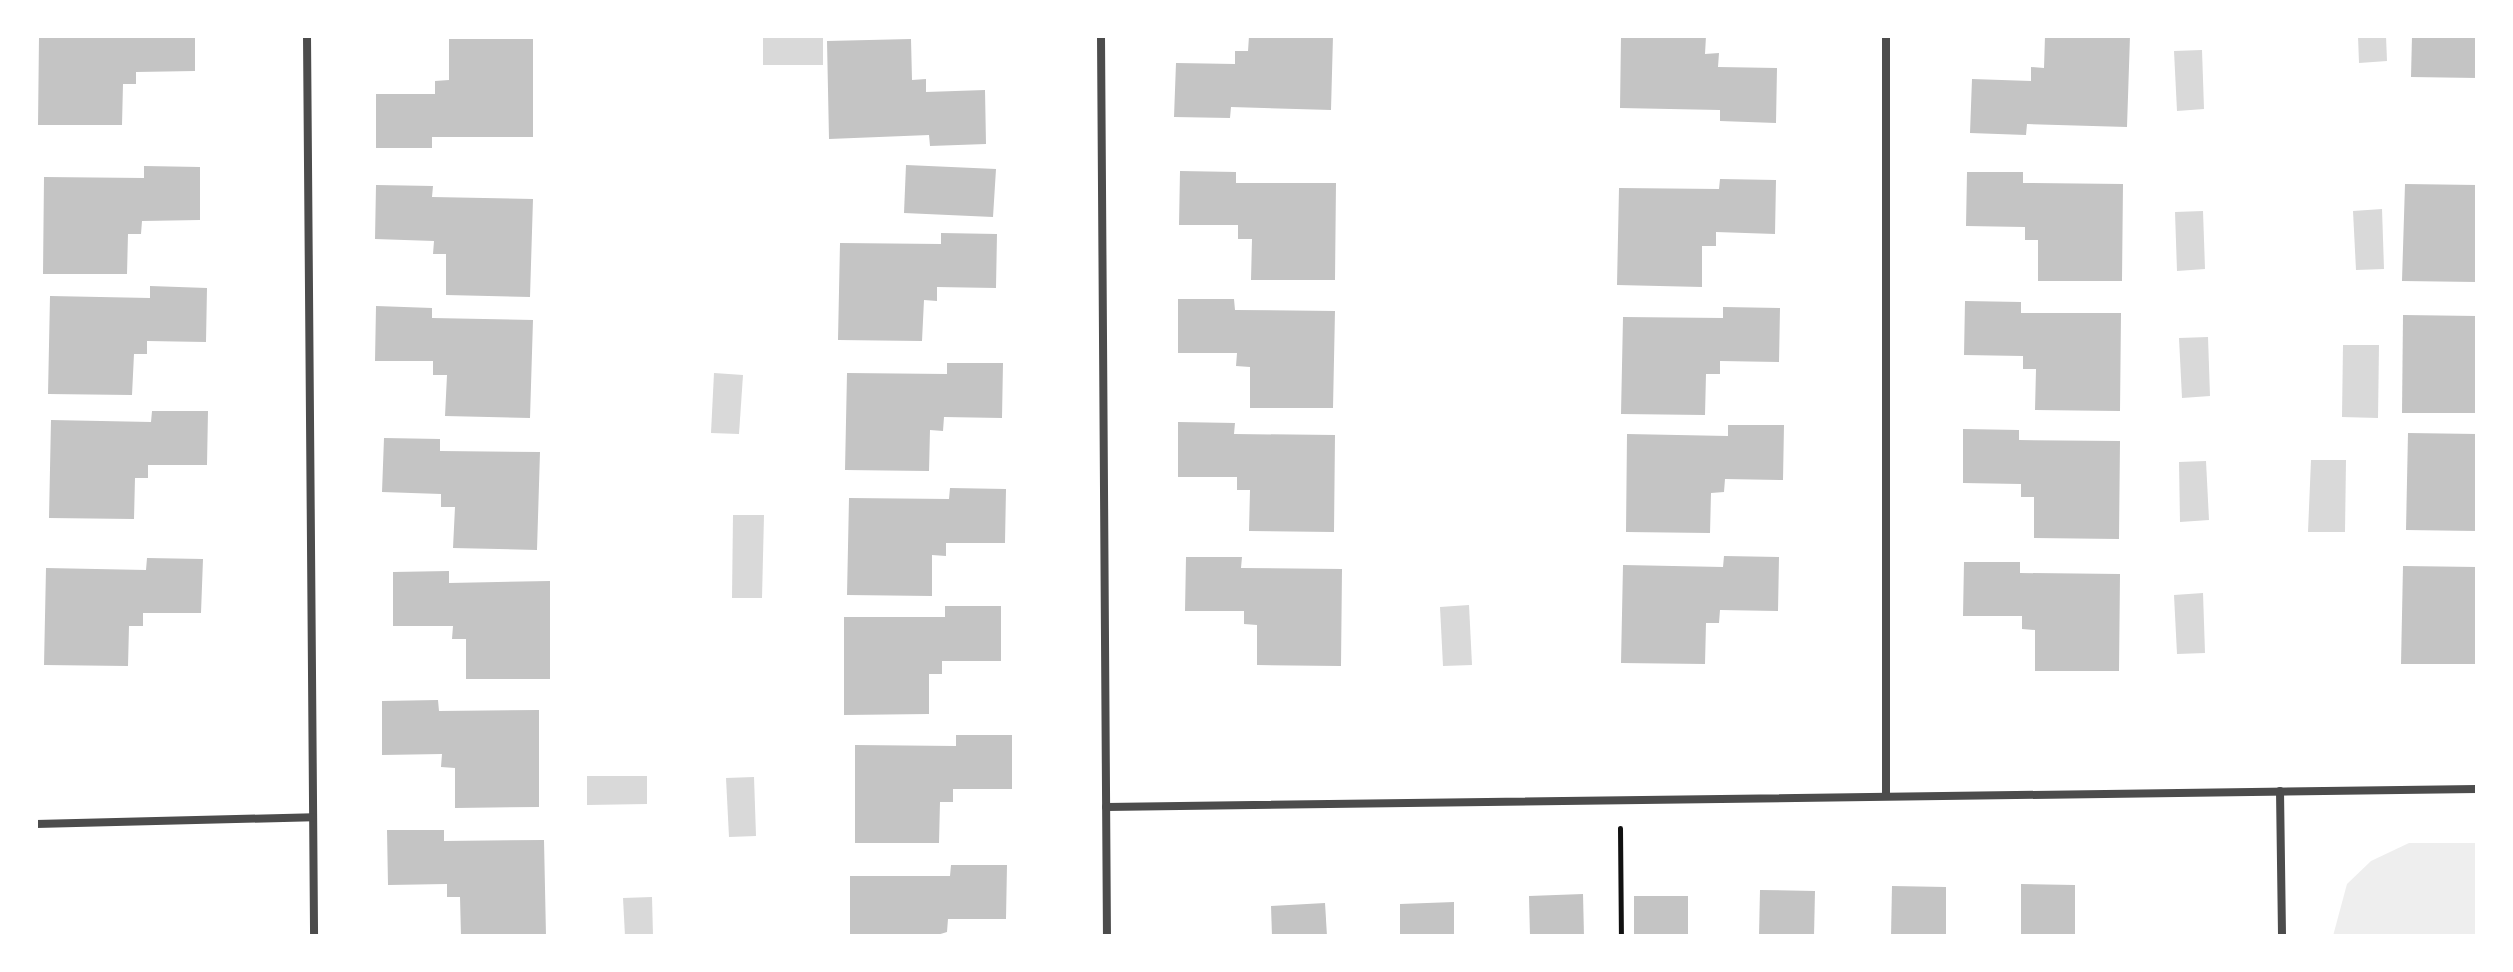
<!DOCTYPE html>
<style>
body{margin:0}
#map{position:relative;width:2513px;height:972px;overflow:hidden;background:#fff;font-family:"Roboto Condensed",sans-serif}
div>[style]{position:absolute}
.green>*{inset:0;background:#eee}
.water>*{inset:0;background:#d9d9d9}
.building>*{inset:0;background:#c4c4c4}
.path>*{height:5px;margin:-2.5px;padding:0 2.5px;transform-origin:2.5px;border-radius:2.5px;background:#111}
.minor>*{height:8px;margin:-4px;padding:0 4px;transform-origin:4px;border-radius:4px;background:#4c4c4c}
span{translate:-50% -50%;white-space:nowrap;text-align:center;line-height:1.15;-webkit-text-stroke:6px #fff;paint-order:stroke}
.frame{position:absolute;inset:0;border:38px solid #fff;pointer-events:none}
</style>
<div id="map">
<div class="green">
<div style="clip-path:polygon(2409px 843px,2477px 843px,2477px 936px,2333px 936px,2347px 884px,2371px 861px)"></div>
</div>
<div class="water">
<div style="clip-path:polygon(2358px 36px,2386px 36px,2387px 61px,2359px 63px)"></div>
<div style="clip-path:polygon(763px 37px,823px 38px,823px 65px,763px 65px)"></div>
<div style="clip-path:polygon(2202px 50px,2204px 109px,2177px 111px,2174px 51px)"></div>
<div style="clip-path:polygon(2382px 209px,2384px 269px,2356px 270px,2353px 211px)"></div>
<div style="clip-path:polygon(2203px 211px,2205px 269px,2177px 271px,2175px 212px)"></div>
<div style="clip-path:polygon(2208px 337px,2210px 396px,2182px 398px,2179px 338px)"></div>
<div style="clip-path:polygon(2343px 345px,2379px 345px,2378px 418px,2342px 417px)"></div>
<div style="clip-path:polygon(714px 373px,743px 375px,739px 434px,711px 433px)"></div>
<div style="clip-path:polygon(2311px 460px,2346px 460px,2345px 532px,2308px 532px)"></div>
<div style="clip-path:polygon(2206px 461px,2209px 520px,2180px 522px,2179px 462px)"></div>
<div style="clip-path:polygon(733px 515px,764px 515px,762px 598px,732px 598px)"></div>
<div style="clip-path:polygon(2203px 593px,2205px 653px,2177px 654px,2174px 595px)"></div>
<div style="clip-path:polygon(1469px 605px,1472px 665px,1443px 666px,1440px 607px)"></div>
<div style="clip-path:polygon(587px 776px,647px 776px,647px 804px,587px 805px)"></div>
<div style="clip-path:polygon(754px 777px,756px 836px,729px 837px,726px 778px)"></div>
<div style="clip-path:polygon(652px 897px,653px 936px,625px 936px,623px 898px)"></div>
</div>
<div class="building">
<div style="clip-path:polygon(39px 36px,195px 36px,195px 71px,136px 72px,136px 84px,123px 84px,122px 125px,38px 125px)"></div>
<div style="clip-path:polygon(1249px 36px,1333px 36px,1331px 110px,1231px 107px,1230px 118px,1174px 117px,1176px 63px,1235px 64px,1235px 51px,1248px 51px)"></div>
<div style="clip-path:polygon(1621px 36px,1706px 36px,1705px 54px,1719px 53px,1718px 67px,1777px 68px,1776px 123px,1720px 121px,1720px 110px,1620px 108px)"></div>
<div style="clip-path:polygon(2045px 36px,2130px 36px,2127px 127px,2027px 124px,2026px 135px,1970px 133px,1972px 79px,2031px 81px,2031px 67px,2044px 68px)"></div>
<div style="clip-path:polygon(2412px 36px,2477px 36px,2477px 78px,2411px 77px)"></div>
<div style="clip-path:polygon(449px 39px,533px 39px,533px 137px,432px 137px,432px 148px,376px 148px,376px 94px,435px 94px,435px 81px,449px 80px)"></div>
<div style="clip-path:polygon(911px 39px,912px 80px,926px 79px,926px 92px,985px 90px,986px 144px,930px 146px,929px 135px,829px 139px,827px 41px)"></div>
<div style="clip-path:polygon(906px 165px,996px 169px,993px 217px,904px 213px)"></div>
<div style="clip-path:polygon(144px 166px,200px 167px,200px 220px,142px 221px,141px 234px,128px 234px,127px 274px,43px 274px,44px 177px,144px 178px)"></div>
<div style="clip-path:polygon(1180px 171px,1236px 172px,1236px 183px,1336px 183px,1335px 280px,1251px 280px,1252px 239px,1238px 239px,1238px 225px,1179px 225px)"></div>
<div style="clip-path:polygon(1967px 172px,2023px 172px,2023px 183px,2123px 184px,2122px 281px,2038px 281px,2038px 240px,2025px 240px,2025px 227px,1966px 226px)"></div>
<div style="clip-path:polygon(1720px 179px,1776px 180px,1775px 234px,1716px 232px,1716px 246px,1702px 246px,1702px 287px,1617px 285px,1619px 188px,1719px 189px)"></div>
<div style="clip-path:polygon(2405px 184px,2477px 185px,2477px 282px,2402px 281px)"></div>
<div style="clip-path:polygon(376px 185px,433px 186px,432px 197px,533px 199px,530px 297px,446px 295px,446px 254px,433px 254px,434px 241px,375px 239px)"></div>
<div style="clip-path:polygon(941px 233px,997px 234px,996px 288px,937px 287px,937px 301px,924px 300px,922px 341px,838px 340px,840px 243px,941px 244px)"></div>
<div style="clip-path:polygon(150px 286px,207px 288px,206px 342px,147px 341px,147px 354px,134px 354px,132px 395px,48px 394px,50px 296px,150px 298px)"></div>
<div style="clip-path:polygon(1178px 299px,1234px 299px,1235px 310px,1335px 311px,1333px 408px,1250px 408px,1250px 367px,1236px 366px,1237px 353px,1178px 353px)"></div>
<div style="clip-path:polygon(1965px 301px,2021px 302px,2021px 313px,2121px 313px,2120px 411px,2035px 410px,2036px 369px,2023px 369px,2023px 356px,1964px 355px)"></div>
<div style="clip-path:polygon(376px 306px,432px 308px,432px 318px,533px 320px,530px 418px,445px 416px,447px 375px,433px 375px,433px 361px,375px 361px)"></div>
<div style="clip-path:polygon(1723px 307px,1780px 308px,1779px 362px,1720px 361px,1720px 374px,1706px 374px,1705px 415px,1621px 414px,1623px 317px,1723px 318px)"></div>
<div style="clip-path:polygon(2403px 315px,2477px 316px,2477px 413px,2402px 413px)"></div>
<div style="clip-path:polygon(947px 363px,1003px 363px,1002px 418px,944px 417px,943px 431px,930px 430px,929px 471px,845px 470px,847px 373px,947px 374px)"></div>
<div style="clip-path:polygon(152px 411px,208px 411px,207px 465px,148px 465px,148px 478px,135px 478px,134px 519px,49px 518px,51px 420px,151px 422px)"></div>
<div style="clip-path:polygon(1178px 422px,1235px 423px,1234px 434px,1335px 435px,1334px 532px,1249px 531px,1250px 490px,1237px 490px,1237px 477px,1178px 477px)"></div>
<div style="clip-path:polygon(1728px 425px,1784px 425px,1783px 480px,1725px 479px,1724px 492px,1711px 493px,1710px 533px,1626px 532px,1627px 434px,1728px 436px)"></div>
<div style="clip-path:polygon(1963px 429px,2019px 430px,2019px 440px,2120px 441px,2119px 539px,2034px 538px,2034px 497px,2021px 497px,2021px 484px,1963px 483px)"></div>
<div style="clip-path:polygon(2408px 433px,2477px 434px,2477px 531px,2406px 530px)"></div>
<div style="clip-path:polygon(384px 438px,440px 439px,440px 451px,540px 452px,537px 550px,453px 548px,455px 507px,441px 507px,441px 494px,382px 492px)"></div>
<div style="clip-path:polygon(950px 488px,1006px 489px,1005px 543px,946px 543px,946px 556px,932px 555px,932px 596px,847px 595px,849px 498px,949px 499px)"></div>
<div style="clip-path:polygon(1724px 556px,1779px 557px,1778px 611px,1720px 610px,1719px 623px,1706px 623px,1705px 664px,1621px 663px,1623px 565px,1723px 567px)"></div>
<div style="clip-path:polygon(1186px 557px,1242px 557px,1241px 568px,1342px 569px,1341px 666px,1257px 665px,1257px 625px,1244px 624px,1244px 611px,1185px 611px)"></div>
<div style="clip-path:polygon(147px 558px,203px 559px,201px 613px,143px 613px,143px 626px,129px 626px,128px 666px,44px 665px,46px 568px,146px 570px)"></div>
<div style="clip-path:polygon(1964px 562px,2020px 562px,2020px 573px,2120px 574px,2119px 671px,2035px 671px,2035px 630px,2022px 629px,2022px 616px,1963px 616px)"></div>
<div style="clip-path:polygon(2403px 566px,2477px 567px,2477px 664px,2401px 664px)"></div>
<div style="clip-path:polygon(449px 571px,449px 583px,550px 581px,550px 679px,466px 679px,466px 639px,452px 639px,453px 626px,393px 626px,393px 572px)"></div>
<div style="clip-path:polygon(945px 606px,1001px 606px,1001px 661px,942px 661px,942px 674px,929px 674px,929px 714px,844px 715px,844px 617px,945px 617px)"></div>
<div style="clip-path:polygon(438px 700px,439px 711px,539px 710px,539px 807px,455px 808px,455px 768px,441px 767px,442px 754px,382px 755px,382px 701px)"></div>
<div style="clip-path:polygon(956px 735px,1012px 735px,1012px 789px,953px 789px,953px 802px,940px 802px,939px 843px,855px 843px,855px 745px,956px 746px)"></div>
<div style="clip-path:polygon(387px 830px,444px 830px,444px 841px,544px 840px,546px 936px,461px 936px,460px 897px,447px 897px,447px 884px,388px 885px)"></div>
<div style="clip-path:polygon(951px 865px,1007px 865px,1006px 919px,948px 919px,947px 932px,934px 936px,850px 936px,850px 876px,950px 876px)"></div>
<div style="clip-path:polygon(2021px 884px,2075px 885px,2075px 936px,2021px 936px)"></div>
<div style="clip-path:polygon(1892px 886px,1946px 887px,1946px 936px,1891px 936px)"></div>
<div style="clip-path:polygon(1760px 890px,1815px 891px,1814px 936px,1759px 936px)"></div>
<div style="clip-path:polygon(1583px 894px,1584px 936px,1530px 936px,1529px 896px)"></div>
<div style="clip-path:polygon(1634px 896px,1688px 896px,1688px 936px,1634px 936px)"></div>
<div style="clip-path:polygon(1454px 902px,1454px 936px,1400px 936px,1400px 904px)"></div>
<div style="clip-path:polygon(1325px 903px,1327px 936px,1272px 936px,1271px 906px)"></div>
</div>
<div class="path">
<div style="left:1620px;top:828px;width:108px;rotate:89.5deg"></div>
</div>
<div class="minor">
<div style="left:307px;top:36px;width:900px;rotate:89.55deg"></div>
<div style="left:1101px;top:36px;width:900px;rotate:89.62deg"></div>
<div style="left:1886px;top:36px;width:758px;rotate:90deg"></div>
<div style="left:2280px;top:791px;width:145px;rotate:89.2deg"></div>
<div style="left:1106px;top:807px;width:1371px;rotate:-0.75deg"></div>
<div style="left:36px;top:824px;width:277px;rotate:-1.4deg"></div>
</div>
<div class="frame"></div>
</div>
